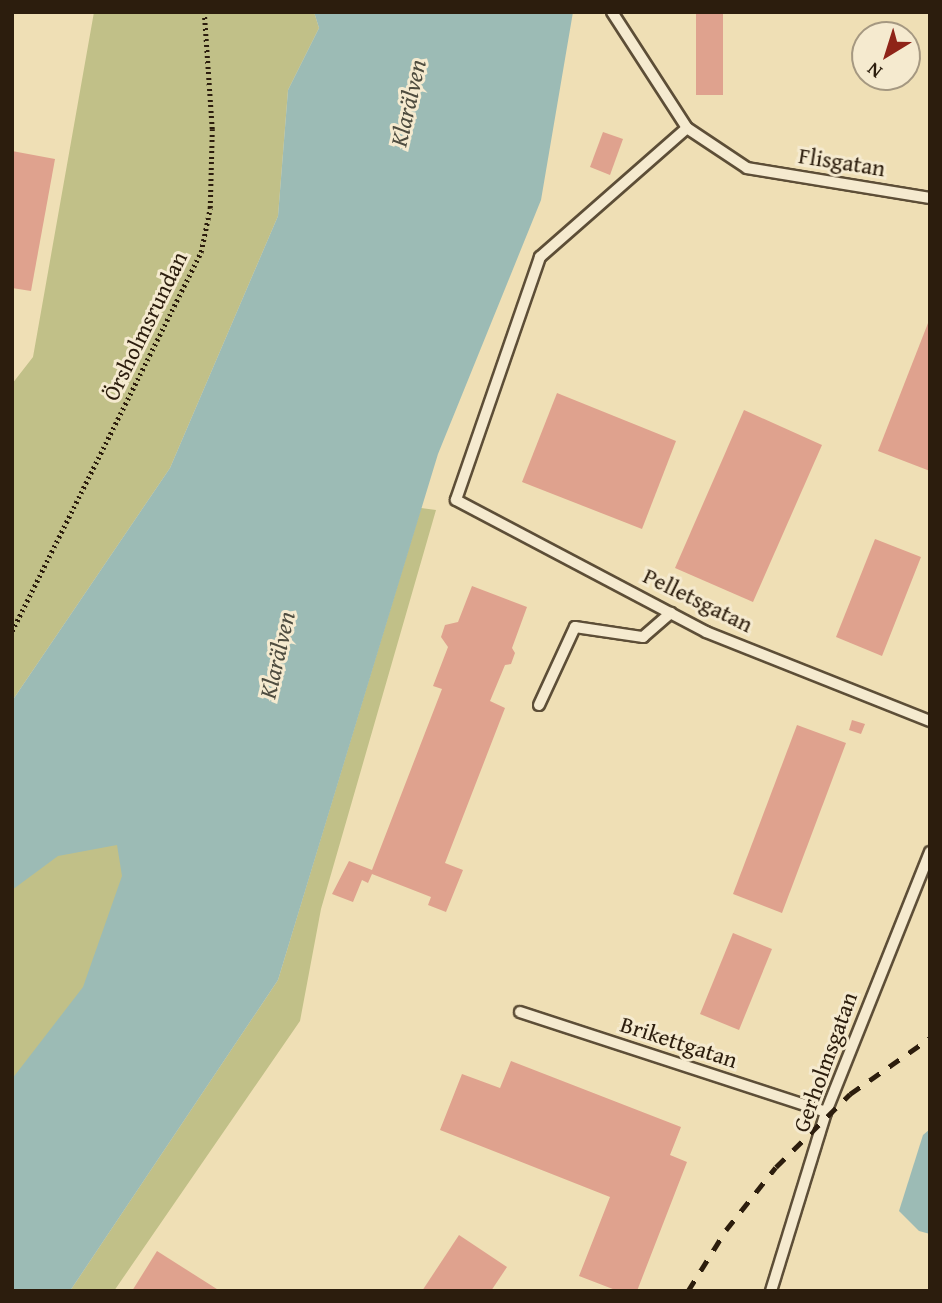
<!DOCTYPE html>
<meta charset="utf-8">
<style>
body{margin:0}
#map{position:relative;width:942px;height:1303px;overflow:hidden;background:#efdfb5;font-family:"Gentium Book Plus",serif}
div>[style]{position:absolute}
.green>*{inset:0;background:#c1c088}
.water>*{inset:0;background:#9cbbb5}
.building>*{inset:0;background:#dfa28e}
.path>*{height:4.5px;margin-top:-2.25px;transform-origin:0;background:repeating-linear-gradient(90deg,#2c1d0d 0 2px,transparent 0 5.5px)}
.roads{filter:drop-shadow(2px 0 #5d4e37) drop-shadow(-2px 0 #5d4e37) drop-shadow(0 2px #5d4e37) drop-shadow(0 -2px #5d4e37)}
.lane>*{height:10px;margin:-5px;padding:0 5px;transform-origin:5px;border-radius:5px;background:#f5eacf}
.rail>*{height:5px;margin-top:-2.5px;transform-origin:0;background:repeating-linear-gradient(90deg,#2c1d0d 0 12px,transparent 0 24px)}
span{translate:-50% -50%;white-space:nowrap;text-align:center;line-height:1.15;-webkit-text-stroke:6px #f5eacf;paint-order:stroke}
.street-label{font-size:23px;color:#2c1d0d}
.water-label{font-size:24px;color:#4e4c3f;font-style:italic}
.frame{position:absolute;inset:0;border:14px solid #2c1d0d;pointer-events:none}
.north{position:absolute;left:851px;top:21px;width:70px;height:70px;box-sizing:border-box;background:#f5eacf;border:2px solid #a59881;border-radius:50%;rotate:218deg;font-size:19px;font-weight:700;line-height:28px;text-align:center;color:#2c1d0d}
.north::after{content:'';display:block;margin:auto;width:24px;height:32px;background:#8f2418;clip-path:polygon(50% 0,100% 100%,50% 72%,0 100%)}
</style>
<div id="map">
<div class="green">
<div style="clip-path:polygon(94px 12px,314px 12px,319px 28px,288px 90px,278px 216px,170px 468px,12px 701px,12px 384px,33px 357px)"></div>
<div style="clip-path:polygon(421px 508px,436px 510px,321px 909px,300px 1021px,114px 1291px,70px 1291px,278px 980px)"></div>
<div style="clip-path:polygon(192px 796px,12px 1176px,12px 860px)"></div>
</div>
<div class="water">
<div style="clip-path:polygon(314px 12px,573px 12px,541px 200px,438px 454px,278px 980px,70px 1291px,12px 1291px,12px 1079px,83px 987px,122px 876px,117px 845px,58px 856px,12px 890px,12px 701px,170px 468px,278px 216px,288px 90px,319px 28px)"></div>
<div style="clip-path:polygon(930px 1129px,930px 1234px,919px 1231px,899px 1211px,923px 1135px)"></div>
</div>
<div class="building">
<div style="clip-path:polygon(696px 12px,723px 12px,723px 95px,696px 95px)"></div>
<div style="clip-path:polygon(603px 132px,623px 139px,610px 175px,590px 167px)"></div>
<div style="clip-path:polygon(12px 151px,55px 159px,31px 291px,12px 288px)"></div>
<div style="clip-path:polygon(930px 318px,930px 471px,878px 451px)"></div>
<div style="clip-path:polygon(557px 393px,676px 441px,642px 529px,522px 482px)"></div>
<div style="clip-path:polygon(744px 410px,822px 445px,753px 602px,675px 568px)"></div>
<div style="clip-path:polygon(875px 539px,921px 557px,882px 656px,836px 637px)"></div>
<div style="clip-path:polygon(472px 586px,527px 607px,512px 648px,515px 653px,511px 664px,505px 665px,490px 701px,505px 708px,445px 863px,463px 870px,446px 912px,428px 905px,431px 897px,372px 874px,368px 883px,362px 880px,353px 902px,332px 894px,349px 861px,372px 870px,442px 689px,433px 686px,448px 647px,441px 637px,445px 625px,458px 622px)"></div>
<div style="clip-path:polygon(852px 720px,865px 724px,861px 734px,849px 730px)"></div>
<div style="clip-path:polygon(797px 725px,846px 743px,782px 913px,733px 894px)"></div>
<div style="clip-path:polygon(733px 933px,772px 949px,739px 1030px,700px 1014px)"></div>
<div style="clip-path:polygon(511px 1061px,681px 1127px,670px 1155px,687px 1162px,637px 1291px,618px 1291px,579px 1276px,610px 1197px,440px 1130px,462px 1074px,500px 1088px)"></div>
<div style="clip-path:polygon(459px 1235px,507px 1267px,491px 1291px,422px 1291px)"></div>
<div style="clip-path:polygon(157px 1251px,220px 1291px,132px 1291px)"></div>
</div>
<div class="path">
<div style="left:12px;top:631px;width:424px;rotate:-63.5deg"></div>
<div style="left:201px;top:252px;width:45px;rotate:-78.4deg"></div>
<div style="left:210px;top:208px;width:79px;rotate:-88.5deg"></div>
<div style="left:212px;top:129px;width:117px;rotate:-93.9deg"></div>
</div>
<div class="roads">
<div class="lane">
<div style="left:612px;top:12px;width:138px;rotate:57.1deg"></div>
<div style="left:687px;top:128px;width:72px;rotate:33.7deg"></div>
<div style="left:747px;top:168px;width:185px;rotate:9.3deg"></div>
<div style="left:687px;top:128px;width:196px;rotate:138.7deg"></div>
<div style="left:540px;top:257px;width:257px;rotate:109.1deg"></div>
<div style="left:456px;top:500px;width:283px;rotate:27.8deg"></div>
<div style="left:706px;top:632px;width:241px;rotate:21.7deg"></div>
<div style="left:539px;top:705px;width:86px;rotate:-65.2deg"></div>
<div style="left:575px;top:627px;width:69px;rotate:8.4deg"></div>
<div style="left:643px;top:637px;width:37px;rotate:-41deg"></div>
<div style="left:520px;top:1012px;width:322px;rotate:18.1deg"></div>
<div style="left:771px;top:1291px;width:187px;rotate:-72.9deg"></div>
<div style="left:826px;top:1112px;width:280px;rotate:-68.2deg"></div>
</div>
</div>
<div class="rail">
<div style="left:688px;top:1291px;width:72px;rotate:-58.1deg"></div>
<div style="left:726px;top:1230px;width:80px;rotate:-51.6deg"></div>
<div style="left:776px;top:1167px;width:104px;rotate:-44.6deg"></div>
<div style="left:850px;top:1094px;width:98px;rotate:-35deg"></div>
</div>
<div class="street-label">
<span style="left:842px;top:162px;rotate:9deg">Flisgatan</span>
<span style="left:145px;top:326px;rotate:-64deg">Örsholmsrundan</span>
<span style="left:698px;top:600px;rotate:26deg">Pelletsgatan</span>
<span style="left:679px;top:1042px;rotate:18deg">Brikettgatan</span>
<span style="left:825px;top:1062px;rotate:-70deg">Gerholmsgatan</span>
</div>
<div class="water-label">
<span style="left:408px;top:103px;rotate:-77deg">Klarälven</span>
<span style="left:277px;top:655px;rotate:-77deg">Klarälven</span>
</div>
<div class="frame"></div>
<div class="north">N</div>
</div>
